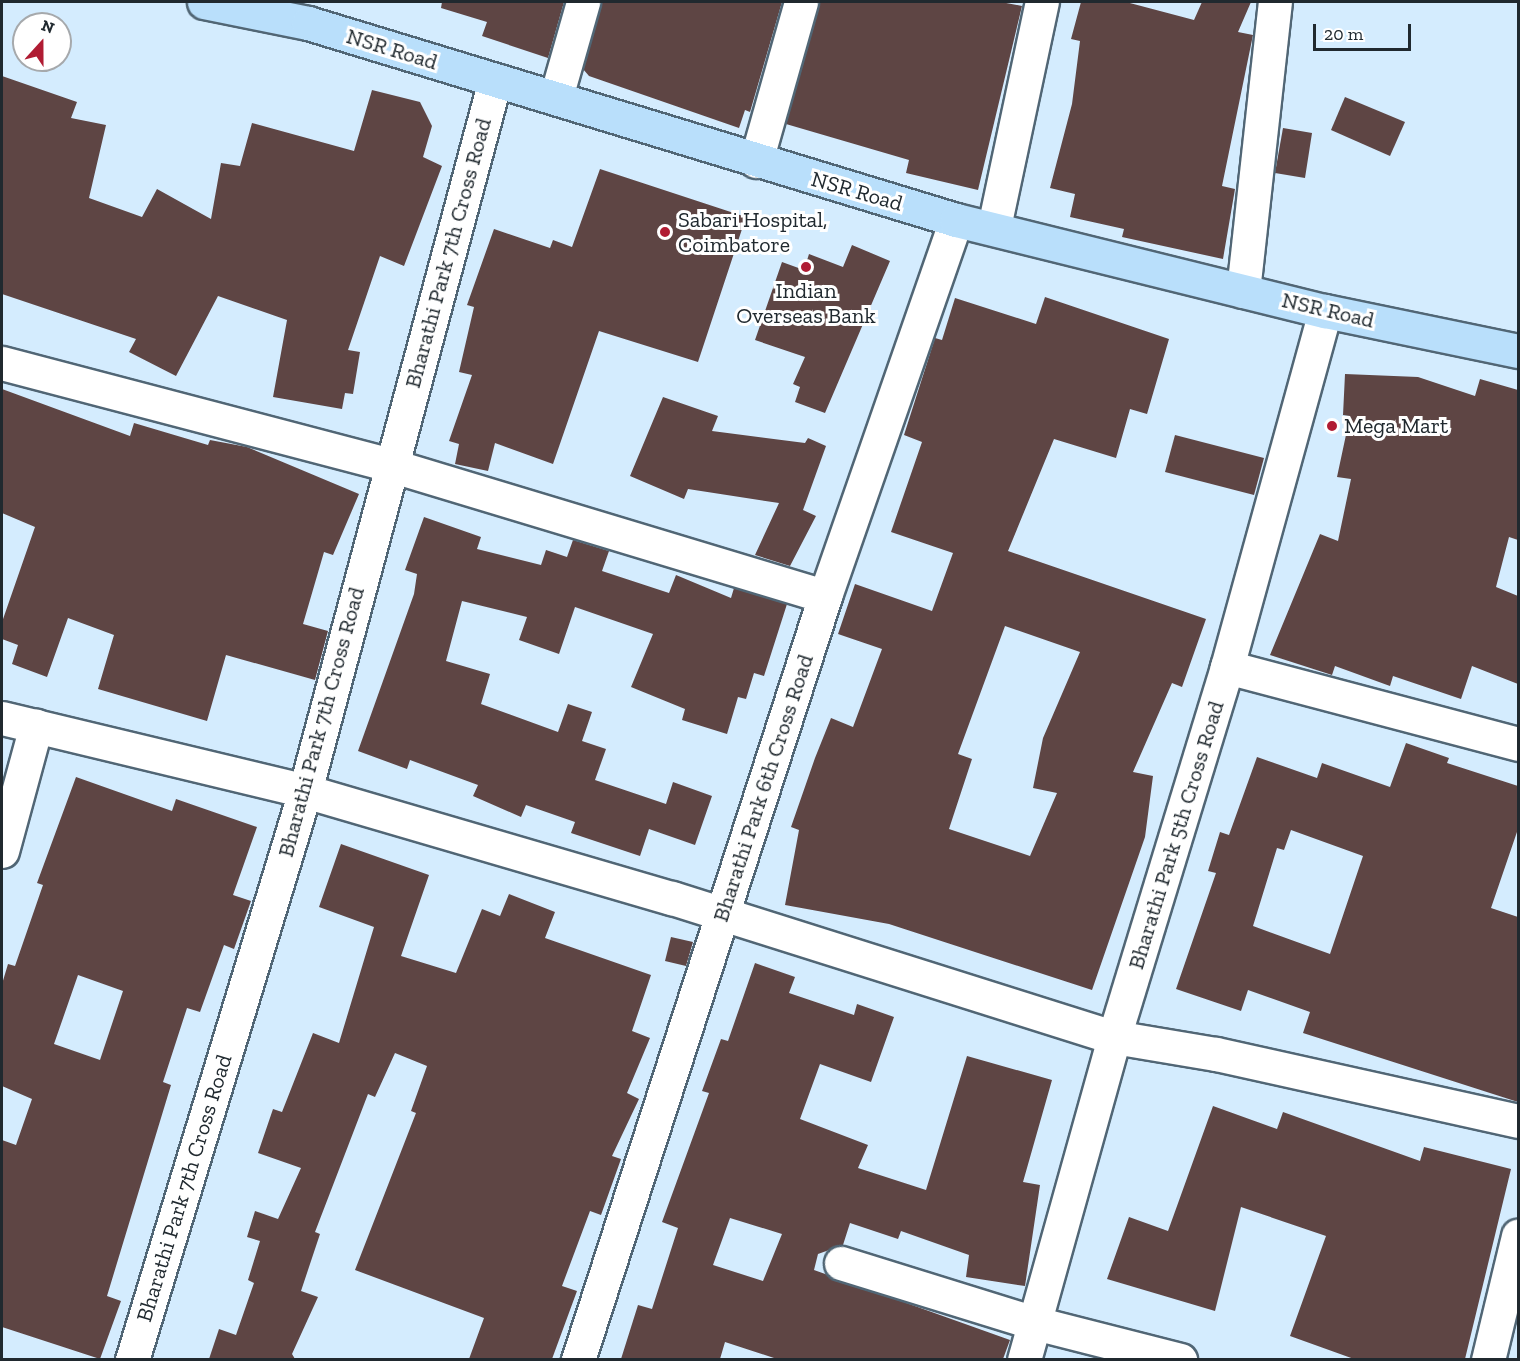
<!DOCTYPE html>
<style>
body{margin:0}
#map{position:relative;width:1520px;height:1361px;overflow:hidden;background:#d4ecfe;font-family:"Zilla Slab",serif}
div>[style]{position:absolute}
.building>*{inset:0;background:#5e4544}
.roads{filter:drop-shadow(2px 0 #516675) drop-shadow(-2px 0 #516675) drop-shadow(0 2px #516675) drop-shadow(0 -2px #516675)}
.minor>*{height:33px;margin:-16.5px;padding:0 16.5px;transform-origin:16.5px;border-radius:16.5px;background:#fff}
.major>*{height:33px;margin:-16.5px;padding:0 16.5px;transform-origin:16.5px;border-radius:16.5px;background:#b9dffb}
.dots>*{width:16px;height:16px;translate:-50% -50%;box-sizing:border-box;border:3px solid #fff;border-radius:50%}
span{translate:-50% -50%;white-space:nowrap;text-align:center;line-height:1.15;-webkit-text-stroke:6px #fff;paint-order:stroke}
.street-label{font-size:22px;color:#20292f}
.poi-label{font-size:22px;color:#20292f}
.left{translate:0 -50%;text-align:left}
.frame{position:absolute;inset:0;border:3px solid #20292f;pointer-events:none}
.north{position:absolute;left:12px;top:12px;width:60px;height:60px;box-sizing:border-box;background:#fff;border:2px solid #a6a9ac;border-radius:50%;rotate:21deg;font-size:16px;font-weight:700;line-height:24px;text-align:center;color:#20292f}
.north::after{content:'';display:block;margin:auto;width:21px;height:27px;background:#b01c33;clip-path:polygon(50% 0,100% 100%,50% 72%,0 100%)}
.scale{position:absolute;left:1313px;top:24px;width:98px;height:27px;box-sizing:border-box;border:3px solid #20292f;border-top:0;padding-left:8px;font-size:18px;line-height:21px;white-space:nowrap;color:#20292f;-webkit-text-stroke:4px #fff;paint-order:stroke}
</style>
<div id="map">
<div class="building">
<div style="clip-path:polygon(442px 2px,564px 2px,548px 58px,482px 36px,487px 22px,441px 8px)"></div>
<div style="clip-path:polygon(601px 2px,782px 2px,750px 112px,745px 110px,739px 128px,589px 76px,583px 69px)"></div>
<div style="clip-path:polygon(819px 2px,1001px 2px,1022px 6px,978px 190px,906px 173px,909px 160px,786px 124px)"></div>
<div style="clip-path:polygon(1081px 2px,1126px 2px,1194px 20px,1202px 2px,1251px 2px,1238px 32px,1253px 35px,1222px 186px,1235px 189px,1223px 259px,1122px 237px,1124px 229px,1070px 217px,1075px 194px,1050px 188px,1072px 104px,1080px 41px,1071px 39px)"></div>
<div style="clip-path:polygon(2px 76px,77px 102px,71px 118px,106px 125px,89px 198px,142px 217px,157px 189px,211px 219px,221px 163px,240px 166px,252px 123px,354px 151px,372px 90px,420px 102px,432px 126px,423px 157px,442px 166px,404px 266px,380px 256px,348px 350px,360px 352px,353px 394px,345px 393px,342px 409px,273px 397px,287px 320px,218px 296px,176px 376px,129px 352px,136px 339px,2px 294px)"></div>
<div style="clip-path:polygon(1345px 97px,1405px 122px,1390px 156px,1331px 130px)"></div>
<div style="clip-path:polygon(1283px 128px,1312px 133px,1305px 178px,1275px 173px)"></div>
<div style="clip-path:polygon(600px 169px,746px 217px,698px 362px,599px 331px,553px 464px,495px 443px,488px 471px,455px 464px,459px 444px,449px 441px,472px 375px,459px 372px,474px 307px,467px 305px,494px 229px,550px 248px,553px 240px,572px 247px)"></div>
<div style="clip-path:polygon(852px 245px,890px 261px,825px 413px,795px 402px,800px 387px,793px 384px,805px 357px,755px 340px,782px 262px,804px 270px,809px 254px,843px 267px)"></div>
<div style="clip-path:polygon(evenodd,1045px 297px,1169px 339px,1147px 414px,1130px 409px,1116px 458px,1054px 439px,1008px 551px,1206px 619px,1182px 687px,1172px 683px,1133px 772px,1153px 776px,1145px 837px,1092px 990px,889px 924px,785px 905px,799px 830px,791px 827px,815px 758px,831px 718px,853px 727px,882px 649px,838px 634px,855px 584px,932px 611px,953px 553px,891px 532px,922px 442px,904px 435px,935px 338px,942px 340px,955px 298px,1036px 324px,1045px 297px,1005px 626px,1080px 652px,1043px 738px,1033px 788px,1057px 793px,1030px 856px,949px 829px,972px 759px,958px 754px,1005px 626px)"></div>
<div style="clip-path:polygon(1345px 374px,1418px 377px,1475px 396px,1480px 379px,1518px 390px,1518px 540px,1509px 537px,1496px 587px,1518px 596px,1518px 684px,1472px 666px,1461px 699px,1393px 676px,1390px 686px,1335px 666px,1332px 675px,1270px 655px,1320px 534px,1338px 541px,1351px 479px,1337px 477px,1350px 416px,1343px 415px)"></div>
<div style="clip-path:polygon(2px 389px,130px 436px,134px 423px,208px 445px,210px 440px,247px 447px,359px 494px,333px 555px,324px 552px,303px 624px,328px 631px,315px 680px,226px 655px,207px 721px,98px 689px,114px 635px,68px 618px,47px 677px,12px 664px,18px 645px,2px 639px,2px 622px,35px 527px,2px 513px)"></div>
<div style="clip-path:polygon(663px 397px,718px 416px,712px 431px,805px 443px,808px 438px,826px 446px,803px 510px,816px 516px,790px 566px,755px 555px,779px 503px,688px 489px,684px 499px,630px 476px)"></div>
<div style="clip-path:polygon(1175px 435px,1264px 458px,1254px 495px,1165px 472px)"></div>
<div style="clip-path:polygon(424px 517px,481px 537px,477px 549px,541px 565px,546px 550px,567px 557px,573px 540px,609px 551px,602px 571px,669px 593px,676px 575px,731px 598px,734px 588px,787px 604px,764px 676px,754px 673px,746px 699px,738px 697px,727px 734px,682px 720px,685px 709px,631px 687px,653px 634px,575px 607px,559px 654px,519px 640px,527px 617px,462px 601px,446px 661px,490px 674px,481px 704px,558px 732px,568px 704px,592px 712px,582px 741px,606px 749px,595px 780px,666px 804px,673px 782px,712px 796px,695px 845px,649px 829px,640px 856px,571px 833px,575px 822px,526px 805px,521px 817px,473px 796px,478px 785px,410px 760px,407px 769px,358px 751px,414px 594px,417px 574px,405px 570px)"></div>
<div style="clip-path:polygon(evenodd,1406px 743px,1449px 758px,1447px 763px,1518px 786px,1518px 829px,1491px 908px,1518px 917px,1518px 1102px,1303px 1033px,1310px 1012px,1248px 990px,1241px 1011px,1176px 989px,1216px 873px,1208px 871px,1220px 832px,1229px 835px,1257px 757px,1317px 778px,1322px 763px,1390px 787px,1406px 743px,1291px 830px,1363px 856px,1330px 954px,1253px 926px,1277px 848px,1284px 850px,1291px 830px)"></div>
<div style="clip-path:polygon(evenodd,76px 777px,172px 811px,176px 799px,257px 827px,233px 895px,251px 901px,234px 949px,224px 945px,200px 1012px,187px 1008px,163px 1082px,171px 1085px,107px 1296px,121px 1301px,100px 1359px,2px 1327px,2px 1140px,16px 1145px,32px 1099px,2px 1086px,2px 984px,8px 964px,15px 966px,43px 885px,37px 883px,76px 777px,78px 975px,123px 991px,100px 1060px,54px 1044px,78px 975px)"></div>
<div style="clip-path:polygon(341px 844px,429px 875px,401px 956px,456px 973px,482px 909px,500px 916px,509px 894px,555px 912px,545px 938px,651px 975px,632px 1031px,650px 1038px,627px 1093px,639px 1099px,612px 1156px,621px 1159px,601px 1215px,590px 1211px,562px 1286px,577px 1291px,552px 1359px,469px 1359px,484px 1318px,355px 1270px,416px 1113px,411px 1111px,427px 1066px,395px 1053px,375px 1097px,368px 1094px,315px 1232px,320px 1234px,301px 1291px,318px 1297px,292px 1354px,295px 1359px,209px 1359px,219px 1329px,236px 1335px,254px 1283px,248px 1280px,260px 1241px,247px 1237px,255px 1211px,278px 1219px,301px 1168px,258px 1153px,273px 1109px,282px 1112px,313px 1033px,339px 1043px,374px 927px,319px 907px)"></div>
<div style="clip-path:polygon(671px 937px,693px 942px,686px 966px,665px 961px)"></div>
<div style="clip-path:polygon(evenodd,755px 963px,795px 977px,789px 993px,854px 1015px,857px 1004px,894px 1017px,871px 1082px,820px 1064px,800px 1119px,868px 1145px,858px 1168px,926px 1190px,967px 1056px,1052px 1080px,1023px 1182px,1040px 1185px,1025px 1286px,966px 1277px,969px 1255px,901px 1231px,898px 1239px,850px 1223px,843px 1245px,818px 1254px,814px 1270px,1010px 1340px,1003px 1359px,777px 1359px,725px 1342px,720px 1359px,621px 1359px,638px 1305px,652px 1309px,678px 1228px,662px 1222px,709px 1093px,702px 1091px,721px 1039px,728px 1041px,755px 963px,730px 1218px,782px 1234px,763px 1281px,713px 1265px,730px 1218px)"></div>
<div style="clip-path:polygon(1213px 1106px,1277px 1129px,1283px 1112px,1420px 1161px,1424px 1147px,1511px 1169px,1465px 1359px,1354px 1359px,1290px 1336px,1326px 1236px,1241px 1207px,1215px 1311px,1107px 1279px,1129px 1217px,1168px 1231px)"></div>
</div>
<div class="roads">
<div class="minor">
<div style="left:556px;top:97px;width:99px;rotate:-74.1deg"></div>
<div style="left:756px;top:161px;width:165px;rotate:-74.2deg"></div>
<div style="left:994px;top:227px;width:230px;rotate:-78deg"></div>
<div style="left:1243px;top:291px;width:291px;rotate:-83.7deg"></div>
<div style="left:2px;top:363px;width:401px;rotate:14.7deg"></div>
<div style="left:390px;top:465px;width:454px;rotate:16.8deg"></div>
<div style="left:1227px;top:667px;width:301px;rotate:14.8deg"></div>
<div style="left:2px;top:718px;width:312px;rotate:13.5deg"></div>
<div style="left:305px;top:791px;width:382px;rotate:16.3deg"></div>
<div style="left:672px;top:898px;width:463px;rotate:17.5deg"></div>
<div style="left:1114px;top:1037px;width:103px;rotate:9.5deg"></div>
<div style="left:1216px;top:1054px;width:309px;rotate:12.5deg"></div>
<div style="left:2px;top:851px;width:130px;rotate:-74.8deg"></div>
<div style="left:841px;top:1263px;width:203px;rotate:17.2deg"></div>
<div style="left:1035px;top:1323px;width:150px;rotate:14.3deg"></div>
<div style="left:132px;top:1360px;width:595px;rotate:-73.09deg"></div>
<div style="left:305px;top:791px;width:736px;rotate:-75.04deg"></div>
<div style="left:578px;top:1360px;width:803px;rotate:-72.08deg"></div>
<div style="left:825px;top:596px;width:398px;rotate:-70.8deg"></div>
<div style="left:1024px;top:1360px;width:335px;rotate:-74.4deg"></div>
<div style="left:1114px;top:1037px;width:387px;rotate:-73deg"></div>
<div style="left:1227px;top:667px;width:369px;rotate:-74.6deg"></div>
<div style="left:1488px;top:1360px;width:128px;rotate:-76.4deg"></div>
</div>
<div class="major">
<div style="left:204px;top:2px;width:106px;rotate:11.4deg"></div>
<div style="left:308px;top:23px;width:677px;rotate:16.91deg"></div>
<div style="left:956px;top:220px;width:380px;rotate:13.9deg"></div>
<div style="left:1325px;top:311px;width:197px;rotate:11.7deg"></div>
</div>
</div>
<div class="dots">
<div style="left:665px;top:232px;background:#b01c33"></div>
<div style="left:806px;top:267px;background:#b01c33"></div>
<div style="left:1332px;top:426px;background:#b01c33"></div>
</div>
<div class="street-label">
<span style="left:392px;top:49px;rotate:17deg">NSR Road</span>
<span style="left:857px;top:191px;rotate:16deg">NSR Road</span>
<span style="left:448px;top:253px;rotate:-75deg">Bharathi Park 7th Cross Road</span>
<span style="left:1328px;top:310px;rotate:13deg">NSR Road</span>
<span style="left:321px;top:722px;rotate:-75deg">Bharathi Park 7th Cross Road</span>
<span style="left:763px;top:788px;rotate:-72deg">Bharathi Park 6th Cross Road</span>
<span style="left:1176px;top:835px;rotate:-73deg">Bharathi Park 5th Cross Road</span>
<span style="left:184px;top:1188px;rotate:-73deg">Bharathi Park 7th Cross Road</span>
</div>
<div class="poi-label">
<span class="left" style="left:678px;top:232px">Sabari Hospital,<br>Coimbatore</span>
<span style="left:806px;top:303px">Indian<br>Overseas Bank</span>
<span class="left" style="left:1344px;top:426px">Mega Mart</span>
</div>
<div class="frame"></div>
<div class="north">N</div>
<div class="scale">20 m</div>
</div>
